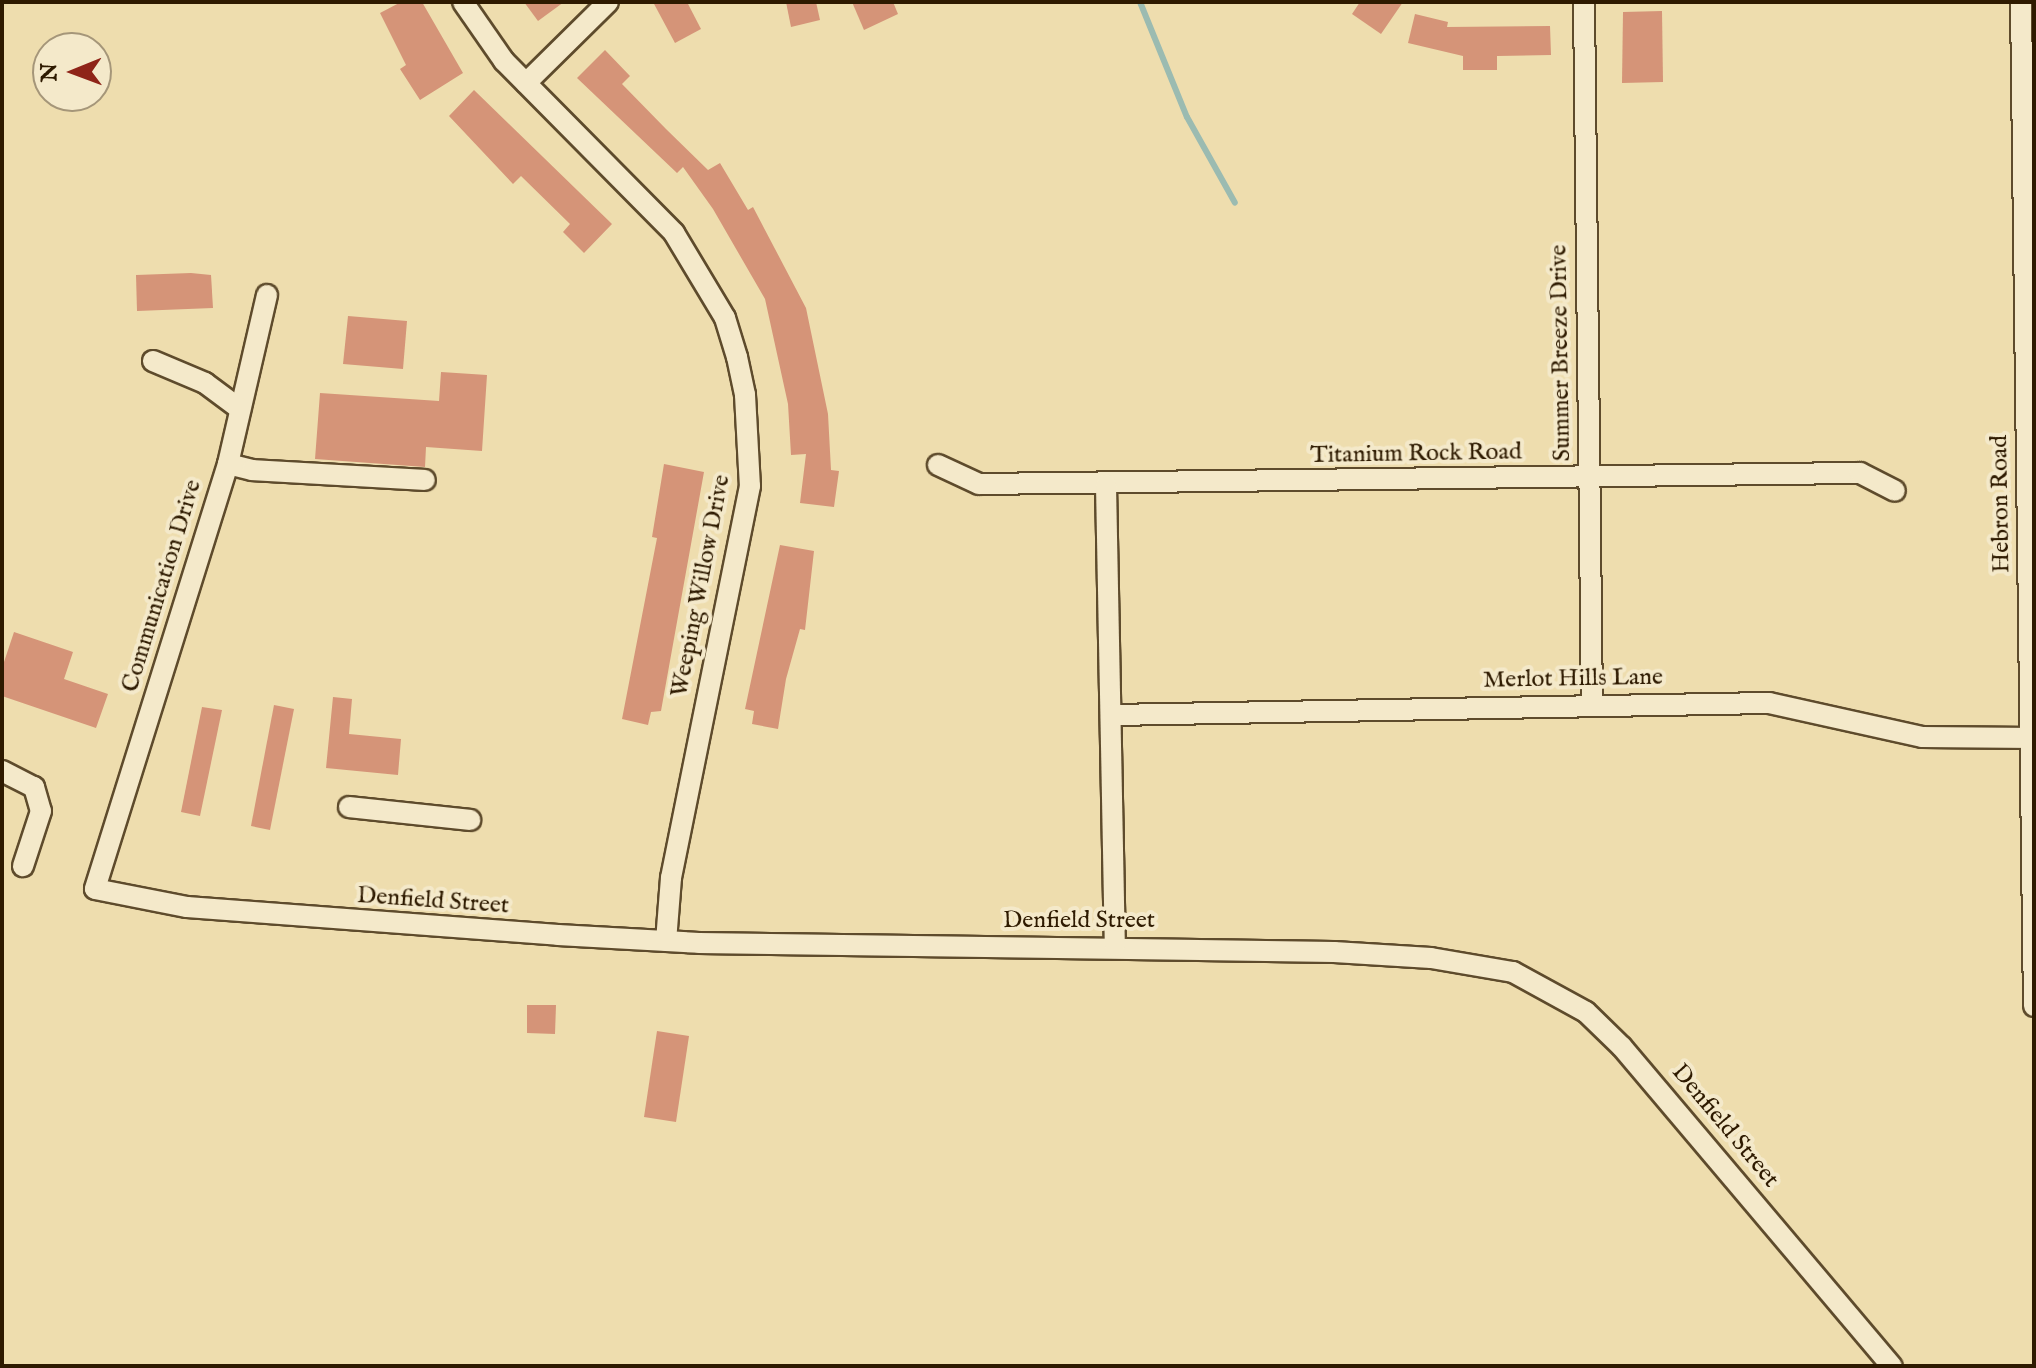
<!DOCTYPE html>
<style>
body{margin:0}
#map{position:relative;width:2036px;height:1368px;overflow:hidden;background:#eeddae;font-family:"IM FELL English",serif}
div>[style]{position:absolute}
.stream>*{height:6px;margin:-3px;padding:0 3px;transform-origin:3px;border-radius:3px;background:#9bbbb1}
.building>*{inset:0;background:#d59478}
.roads{filter:drop-shadow(2px 0 #5e4b2c) drop-shadow(-2px 0 #5e4b2c) drop-shadow(0 2px #5e4b2c) drop-shadow(0 -2px #5e4b2c)}
.minor>*{height:20px;margin:-10px;padding:0 10px;transform-origin:10px;border-radius:10px;background:#f4e9ca}
span{translate:-50% -50%;white-space:nowrap;text-align:center;line-height:1.15;-webkit-text-stroke:8px #f4e9ca;paint-order:stroke}
.street-label{font-size:24px;color:#2e1a00}
.frame{position:absolute;inset:0;border:4px solid #2e1a00;pointer-events:none}
.north{position:absolute;left:32px;top:32px;width:80px;height:80px;box-sizing:border-box;background:#f4e9ca;border:2px solid #a59679;border-radius:50%;rotate:269deg;font-size:22px;font-weight:700;line-height:32px;text-align:center;color:#2e1a00}
.north::after{content:'';display:block;margin:auto;width:28px;height:36px;background:#8f2418;clip-path:polygon(50% 0,100% 100%,50% 72%,0 100%)}
</style>
<div id="map">
<div class="stream">
<div style="left:1140px;top:2px;width:124px;rotate:67.8deg"></div>
<div style="left:1187px;top:117px;width:98px;rotate:60.8deg"></div>
</div>
<div class="building">
<div style="clip-path:polygon(401px 2px,422px 2px,463px 73px,420px 100px,400px 69px,406px 65px,380px 13px)"></div>
<div style="clip-path:polygon(524px 2px,564px 2px,538px 21px)"></div>
<div style="clip-path:polygon(653px 2px,687px 2px,701px 29px,675px 43px)"></div>
<div style="clip-path:polygon(786px 2px,816px 2px,820px 20px,791px 27px)"></div>
<div style="clip-path:polygon(852px 2px,893px 2px,898px 14px,864px 30px)"></div>
<div style="clip-path:polygon(1360px 2px,1403px 2px,1381px 34px,1352px 14px)"></div>
<div style="clip-path:polygon(1662px 11px,1663px 82px,1622px 83px,1623px 12px)"></div>
<div style="clip-path:polygon(1415px 14px,1448px 22px,1447px 27px,1550px 26px,1551px 55px,1497px 56px,1497px 70px,1463px 70px,1463px 56px,1408px 43px)"></div>
<div style="clip-path:polygon(605px 50px,630px 76px,622px 84px,666px 129px,708px 170px,720px 163px,748px 210px,753px 207px,806px 308px,828px 414px,831px 470px,839px 471px,834px 507px,800px 503px,806px 454px,791px 455px,788px 404px,765px 299px,713px 209px,683px 167px,677px 173px,577px 78px)"></div>
<div style="clip-path:polygon(474px 90px,612px 224px,584px 253px,563px 232px,570px 224px,521px 176px,513px 184px,449px 116px)"></div>
<div style="clip-path:polygon(191px 273px,211px 275px,213px 308px,137px 311px,136px 275px)"></div>
<div style="clip-path:polygon(348px 316px,407px 321px,403px 369px,343px 364px)"></div>
<div style="clip-path:polygon(441px 372px,487px 375px,482px 451px,426px 447px,425px 467px,315px 459px,320px 393px,439px 401px)"></div>
<div style="clip-path:polygon(664px 464px,704px 472px,661px 711px,651px 712px,648px 725px,622px 719px,657px 538px,652px 537px)"></div>
<div style="clip-path:polygon(780px 545px,814px 551px,805px 630px,800px 629px,786px 679px,778px 729px,752px 724px,754px 711px,745px 709px)"></div>
<div style="clip-path:polygon(14px 632px,73px 652px,64px 679px,108px 694px,96px 728px,2px 696px,2px 668px)"></div>
<div style="clip-path:polygon(333px 697px,352px 699px,349px 734px,401px 739px,398px 775px,326px 768px)"></div>
<div style="clip-path:polygon(274px 705px,294px 709px,270px 830px,251px 826px)"></div>
<div style="clip-path:polygon(202px 707px,222px 710px,200px 816px,181px 812px)"></div>
<div style="clip-path:polygon(527px 1005px,556px 1005px,555px 1034px,527px 1033px)"></div>
<div style="clip-path:polygon(657px 1031px,689px 1036px,676px 1122px,644px 1117px)"></div>
</div>
<div class="roads">
<div class="minor">
<div style="left:463px;top:2px;width:72px;rotate:55.2deg"></div>
<div style="left:504px;top:61px;width:242px;rotate:45.3deg"></div>
<div style="left:674px;top:233px;width:99px;rotate:59deg"></div>
<div style="left:725px;top:318px;width:41px;rotate:72.9deg"></div>
<div style="left:737px;top:357px;width:39px;rotate:78deg"></div>
<div style="left:745px;top:395px;width:91px;rotate:86.9deg"></div>
<div style="left:750px;top:486px;width:400px;rotate:101.4deg"></div>
<div style="left:671px;top:878px;width:63px;rotate:94.5deg"></div>
<div style="left:1584px;top:2px;width:702px;rotate:89.35deg"></div>
<div style="left:2021px;top:2px;width:1004px;rotate:89.26deg"></div>
<div style="left:526px;top:83px;width:115px;rotate:-44.6deg"></div>
<div style="left:267px;top:295px;width:173px;rotate:103deg"></div>
<div style="left:228px;top:464px;width:445px;rotate:107.4deg"></div>
<div style="left:95px;top:889px;width:94px;rotate:11.1deg"></div>
<div style="left:187px;top:907px;width:372px;rotate:4.3deg"></div>
<div style="left:558px;top:935px;width:141px;rotate:3.2deg"></div>
<div style="left:699px;top:943px;width:635px;rotate:0.81deg"></div>
<div style="left:1334px;top:952px;width:97px;rotate:3.5deg"></div>
<div style="left:1431px;top:958px;width:83px;rotate:9.7deg"></div>
<div style="left:1513px;top:972px;width:83px;rotate:28.7deg"></div>
<div style="left:1586px;top:1012px;width:50px;rotate:44.2deg"></div>
<div style="left:1622px;top:1047px;width:418px;rotate:49.8deg"></div>
<div style="left:153px;top:361px;width:56px;rotate:22.9deg"></div>
<div style="left:205px;top:383px;width:44px;rotate:36.6deg"></div>
<div style="left:228px;top:464px;width:25px;rotate:14deg"></div>
<div style="left:252px;top:470px;width:173px;rotate:3.3deg"></div>
<div style="left:938px;top:465px;width:45px;rotate:24.9deg"></div>
<div style="left:979px;top:484px;width:881px;rotate:-0.72deg"></div>
<div style="left:1860px;top:473px;width:39px;rotate:27deg"></div>
<div style="left:1106px;top:485px;width:461px;rotate:88.9deg"></div>
<div style="left:1113px;top:715px;width:656px;rotate:-1.05deg"></div>
<div style="left:1769px;top:703px;width:157px;rotate:12.5deg"></div>
<div style="left:1922px;top:737px;width:112px;rotate:0.5deg"></div>
<div style="left:2px;top:771px;width:36px;rotate:27deg"></div>
<div style="left:34px;top:787px;width:25px;rotate:74deg"></div>
<div style="left:41px;top:811px;width:58px;rotate:108.1deg"></div>
<div style="left:349px;top:807px;width:122px;rotate:6.1deg"></div>
</div>
</div>
<div class="street-label">
<span style="left:1561px;top:353px;rotate:-91deg">Summer Breeze Drive</span>
<span style="left:1416px;top:454px;rotate:-1deg">Titanium Rock Road</span>
<span style="left:2001px;top:504px;rotate:-91deg">Hebron Road</span>
<span style="left:162px;top:586px;rotate:-73deg">Communication Drive</span>
<span style="left:701px;top:586px;rotate:-79deg">Weeping Willow Drive</span>
<span style="left:1573px;top:679px;rotate:-1deg">Merlot Hills Lane</span>
<span style="left:433px;top:901px;rotate:4deg">Denfield Street</span>
<span style="left:1079px;top:921px">Denfield Street</span>
<span style="left:1725px;top:1126px;rotate:50deg">Denfield Street</span>
</div>
<div class="frame"></div>
<div class="north">N</div>
</div>
